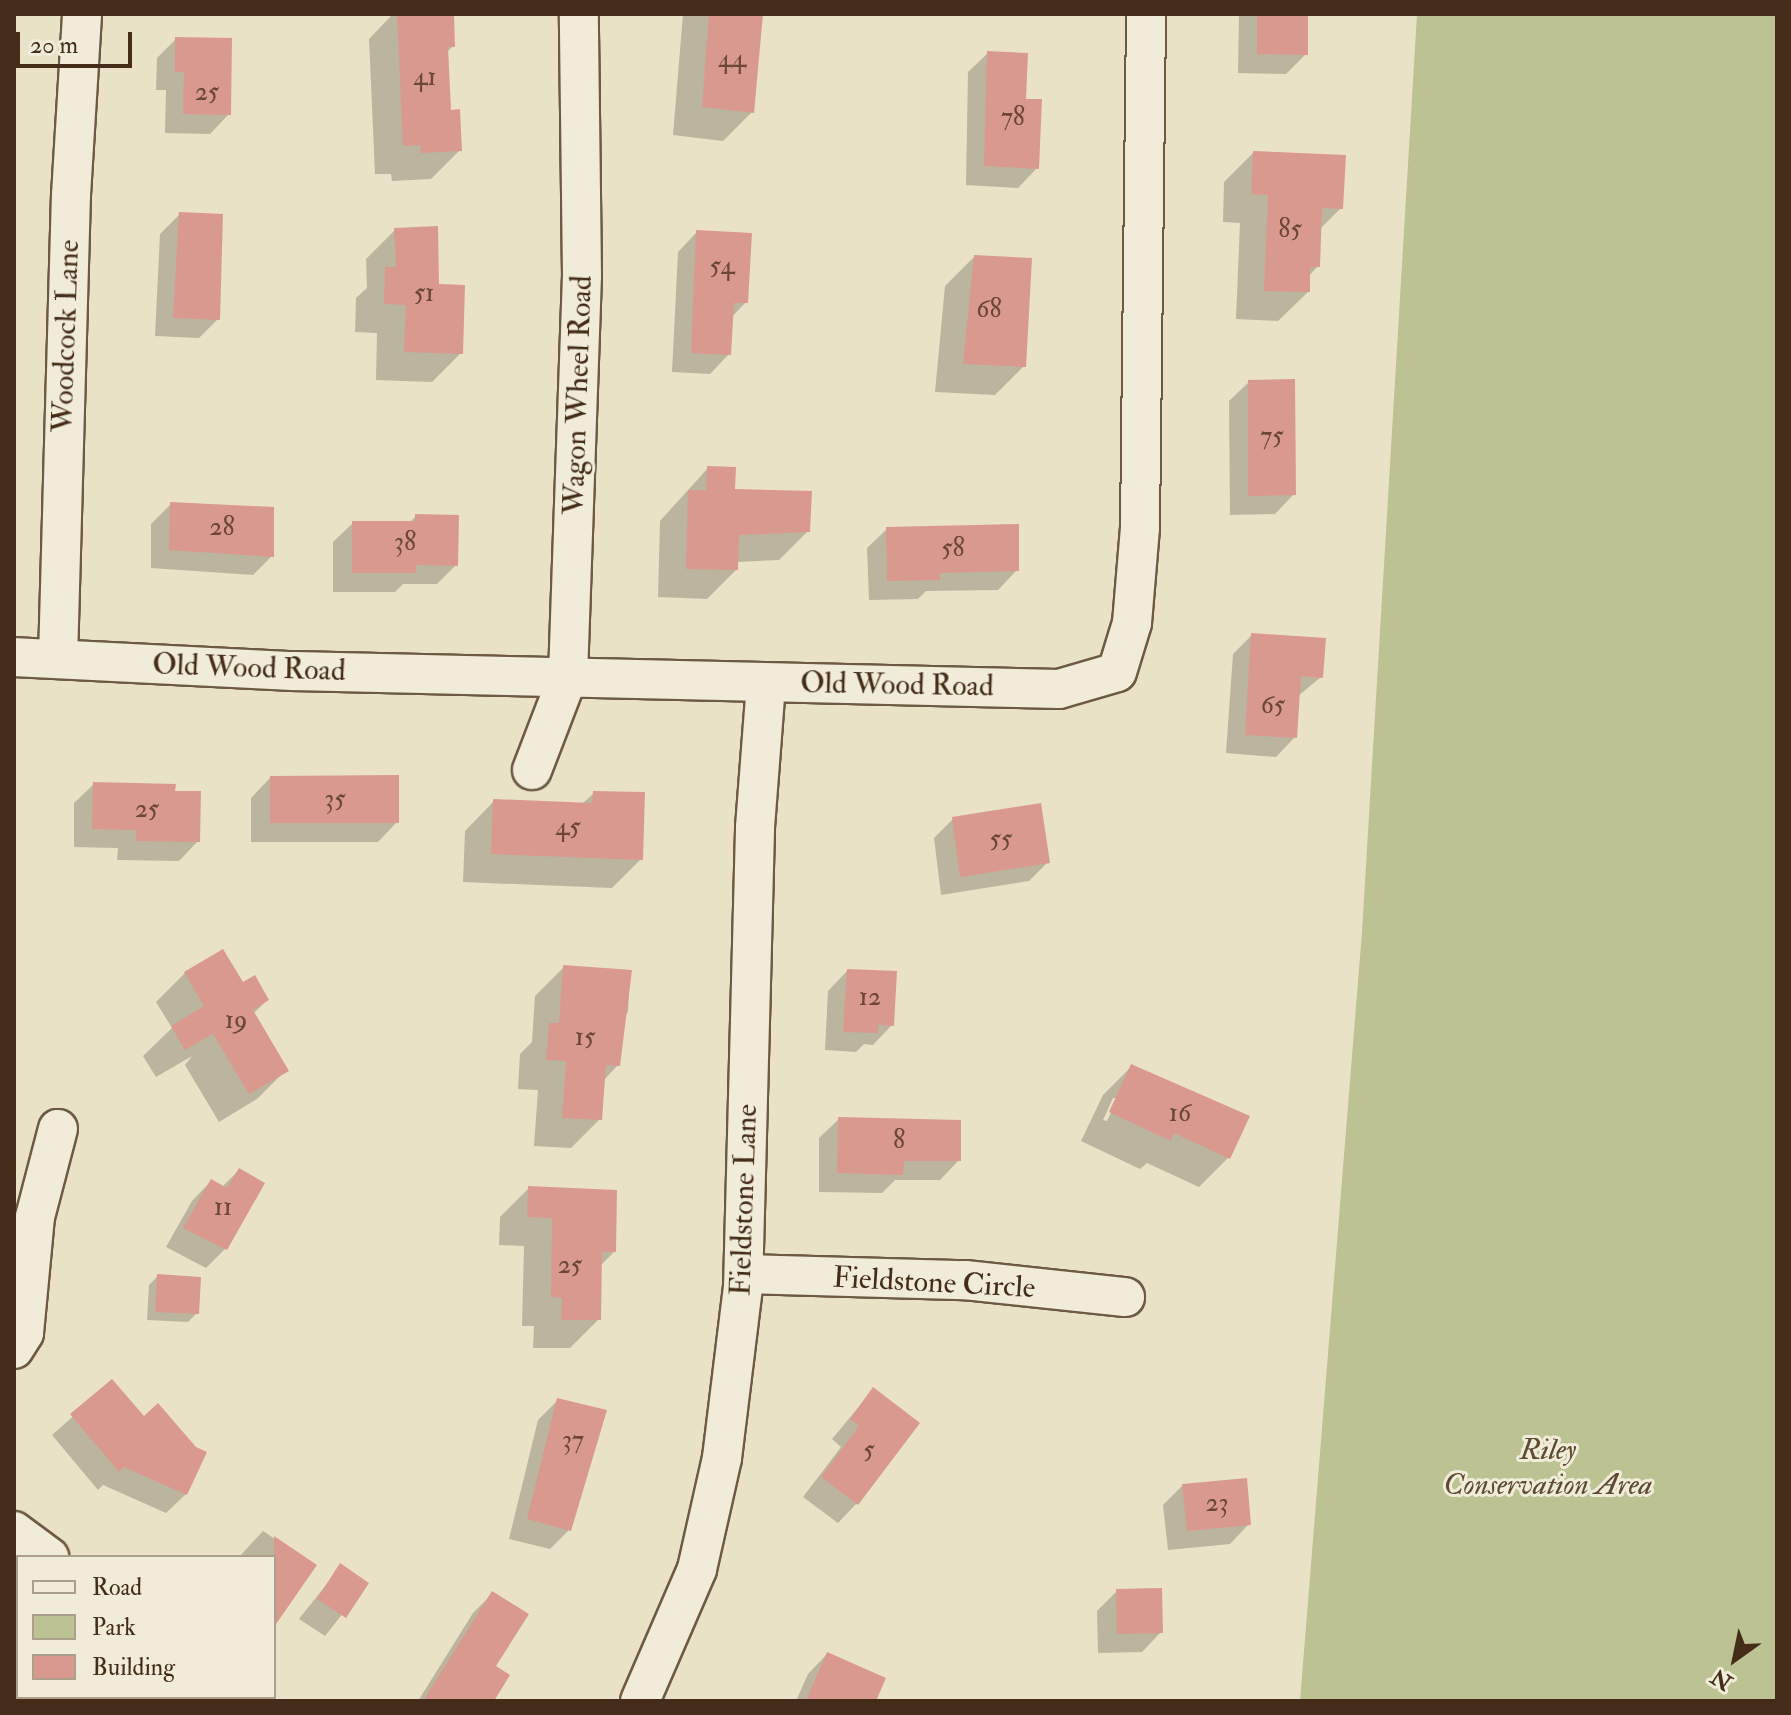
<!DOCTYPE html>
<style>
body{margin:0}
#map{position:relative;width:1791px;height:1715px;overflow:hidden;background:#eae2c6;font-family:"IM FELL Double Pica",serif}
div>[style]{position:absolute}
.green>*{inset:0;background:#bcc292}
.shadow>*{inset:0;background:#0003}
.building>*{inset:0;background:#da998e}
.roads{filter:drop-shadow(2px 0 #6e5a44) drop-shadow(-2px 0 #6e5a44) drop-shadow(0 2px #6e5a44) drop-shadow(0 -2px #6e5a44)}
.minor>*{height:38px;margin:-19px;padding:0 19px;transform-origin:19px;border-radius:19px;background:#f1ecda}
span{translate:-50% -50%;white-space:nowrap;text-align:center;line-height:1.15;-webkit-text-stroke:6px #f1ecda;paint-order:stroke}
.number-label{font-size:26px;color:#6a4736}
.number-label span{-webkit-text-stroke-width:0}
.street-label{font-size:30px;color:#452c18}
.park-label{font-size:30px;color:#5d4a30;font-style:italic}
.frame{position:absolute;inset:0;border:16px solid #452c18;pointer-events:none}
.legend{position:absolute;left:16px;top:1555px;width:260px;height:144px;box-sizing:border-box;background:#f1ecda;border:2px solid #ac9f8c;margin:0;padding:10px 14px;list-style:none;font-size:24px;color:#452c18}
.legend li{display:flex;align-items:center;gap:16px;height:40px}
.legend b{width:40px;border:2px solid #ac9f8c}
.north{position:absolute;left:1695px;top:1619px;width:80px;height:80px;-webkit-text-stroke:6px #f1ecda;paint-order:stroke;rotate:213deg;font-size:22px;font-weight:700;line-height:32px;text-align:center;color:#452c18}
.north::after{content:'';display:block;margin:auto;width:28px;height:36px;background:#452c18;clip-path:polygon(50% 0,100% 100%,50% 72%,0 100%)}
.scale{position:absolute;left:16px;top:32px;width:116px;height:36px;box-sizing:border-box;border:4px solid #452c18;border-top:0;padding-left:10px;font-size:24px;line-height:28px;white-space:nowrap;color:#452c18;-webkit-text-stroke:6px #f1ecda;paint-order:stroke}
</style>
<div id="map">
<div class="green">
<div style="clip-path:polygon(1417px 14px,1777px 14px,1777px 1701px,1300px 1701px,1362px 932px)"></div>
</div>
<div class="shadow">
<div style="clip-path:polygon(393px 14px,452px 14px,453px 46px,446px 53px,449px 112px,460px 150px,431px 179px,392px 181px,391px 174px,375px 174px,369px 39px)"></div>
<div style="clip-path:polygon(683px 14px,761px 14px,752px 112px,723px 141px,673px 135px)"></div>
<div style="clip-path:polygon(1239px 14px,1306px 14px,1306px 54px,1286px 74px,1238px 73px)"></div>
<div style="clip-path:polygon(176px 39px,229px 114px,210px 134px,165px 133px,166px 90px,156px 90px,157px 58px)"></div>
<div style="clip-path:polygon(988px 53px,1024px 101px,1037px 168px,1018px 188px,966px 185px,968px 72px)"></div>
<div style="clip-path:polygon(1253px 153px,1341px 208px,1319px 230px,1318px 266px,1308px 277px,1308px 292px,1278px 321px,1236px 319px,1240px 223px,1223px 222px,1224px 182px)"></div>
<div style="clip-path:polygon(180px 214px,218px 319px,199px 338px,155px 336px,160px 234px)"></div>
<div style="clip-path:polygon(395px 230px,437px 286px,461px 353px,432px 382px,376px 380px,377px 333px,355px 332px,356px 298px,367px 288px,366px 259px)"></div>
<div style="clip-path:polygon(697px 232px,746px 302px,731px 318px,729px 354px,710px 374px,672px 372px,678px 252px)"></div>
<div style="clip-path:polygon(974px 257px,1024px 366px,995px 395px,935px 392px,945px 286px)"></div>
<div style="clip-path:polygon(1249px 382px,1294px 494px,1275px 514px,1230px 515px,1229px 401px)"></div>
<div style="clip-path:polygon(708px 468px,733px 490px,808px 531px,779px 560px,736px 562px,736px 570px,707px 599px,658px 597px,660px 521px)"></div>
<div style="clip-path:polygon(171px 504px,272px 556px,253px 575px,151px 568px,151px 524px)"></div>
<div style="clip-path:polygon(416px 516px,456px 565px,437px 584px,403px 584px,395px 592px,333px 592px,333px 542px,353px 523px,409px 523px)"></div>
<div style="clip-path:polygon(887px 529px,1017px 570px,998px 590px,926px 591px,918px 599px,869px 600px,867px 548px)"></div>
<div style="clip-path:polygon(1252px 635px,1321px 677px,1298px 696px,1295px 737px,1276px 757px,1226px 753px,1233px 654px)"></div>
<div style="clip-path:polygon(270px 778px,397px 822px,378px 842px,251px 842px,251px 798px)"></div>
<div style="clip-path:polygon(94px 784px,173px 793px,198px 841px,179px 861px,117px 860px,118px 848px,74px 847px,74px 803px)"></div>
<div style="clip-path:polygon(594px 793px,641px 859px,612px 888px,463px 882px,465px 831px,494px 801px,582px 804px)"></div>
<div style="clip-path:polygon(953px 819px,1048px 862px,1029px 881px,941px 895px,934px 838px)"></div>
<div style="clip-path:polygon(564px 967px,630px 971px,628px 1012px,621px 1018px,618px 1065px,603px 1081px,600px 1119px,571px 1148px,534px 1146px,538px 1090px,518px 1089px,520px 1054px,532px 1042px,535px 996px)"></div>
<div style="clip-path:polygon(847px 971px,892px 1025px,873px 1045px,864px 1044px,856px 1052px,825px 1050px,828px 991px)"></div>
<div style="clip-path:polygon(185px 973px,242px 985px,267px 1000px,253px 1014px,286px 1070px,257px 1099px,219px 1122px,185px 1065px,192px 1056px,156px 1077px,143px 1056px,172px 1028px,156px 1002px)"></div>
<div style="clip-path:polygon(evenodd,1132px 1066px,1228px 1158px,1199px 1187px,1147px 1163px,1140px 1169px,1081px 1141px,1103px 1095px,1132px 1066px,1113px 1098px,1118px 1098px,1107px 1121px,1103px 1120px,1113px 1098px)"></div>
<div style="clip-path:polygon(839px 1119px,959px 1160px,940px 1180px,895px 1180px,882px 1193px,819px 1192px,819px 1138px)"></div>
<div style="clip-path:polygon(239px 1170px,225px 1249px,206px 1268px,166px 1247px,192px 1201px,211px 1181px,222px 1187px)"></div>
<div style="clip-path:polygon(529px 1188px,614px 1252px,600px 1266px,599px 1319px,570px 1348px,533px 1348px,534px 1326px,522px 1326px,524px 1246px,499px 1245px,500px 1217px)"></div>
<div style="clip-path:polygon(158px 1276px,197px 1313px,188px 1322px,147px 1320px,149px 1285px)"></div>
<div style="clip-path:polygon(112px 1382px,144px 1419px,186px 1494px,166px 1513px,103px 1485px,98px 1490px,52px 1435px)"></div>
<div style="clip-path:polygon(873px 1390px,857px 1503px,838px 1523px,803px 1497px,841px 1447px,832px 1439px)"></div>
<div style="clip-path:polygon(558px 1400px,604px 1412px,569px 1530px,550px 1549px,509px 1539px,538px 1420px)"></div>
<div style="clip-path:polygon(1183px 1485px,1249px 1524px,1230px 1544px,1168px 1550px,1163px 1505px)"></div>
<div style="clip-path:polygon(263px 1531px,314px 1565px,274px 1617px,274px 1557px,239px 1557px)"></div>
<div style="clip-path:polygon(341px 1566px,367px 1583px,325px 1636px,299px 1619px)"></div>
<div style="clip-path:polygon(1117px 1591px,1161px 1632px,1142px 1652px,1098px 1653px,1097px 1611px)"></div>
<div style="clip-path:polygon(492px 1594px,491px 1701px,418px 1701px,473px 1613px)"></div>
<div style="clip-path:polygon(827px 1654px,874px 1701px,796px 1701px,808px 1674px)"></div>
<div style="clip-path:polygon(14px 1689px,23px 1697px,20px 1701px,14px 1701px)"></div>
</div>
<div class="building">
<div style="clip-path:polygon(397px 14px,454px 14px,455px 47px,448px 47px,451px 110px,460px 109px,462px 151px,421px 153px,420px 145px,403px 146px)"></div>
<div style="clip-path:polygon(709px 14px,763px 14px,754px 113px,702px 107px)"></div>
<div style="clip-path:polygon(1257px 14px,1308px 14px,1308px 55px,1257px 54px)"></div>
<div style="clip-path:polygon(175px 37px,232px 38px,231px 115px,183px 114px,184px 72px,175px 72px)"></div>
<div style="clip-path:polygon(987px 51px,1028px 53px,1026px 99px,1042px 99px,1039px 169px,984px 166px)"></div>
<div style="clip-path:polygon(1253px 151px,1346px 155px,1343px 209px,1322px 208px,1320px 267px,1310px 267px,1310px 292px,1264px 291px,1268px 195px,1251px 194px)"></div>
<div style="clip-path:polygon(179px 212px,223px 214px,220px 320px,173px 318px)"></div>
<div style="clip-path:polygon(438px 226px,439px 284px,465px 285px,463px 354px,404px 352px,406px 305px,384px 304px,385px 267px,396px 267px,394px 228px)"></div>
<div style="clip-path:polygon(696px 230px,752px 233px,748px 303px,734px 303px,731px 355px,691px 353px)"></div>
<div style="clip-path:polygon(974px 255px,1032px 258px,1026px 367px,963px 364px)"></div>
<div style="clip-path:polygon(1295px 379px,1296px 495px,1248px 496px,1248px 380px)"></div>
<div style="clip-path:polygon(707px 466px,736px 467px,735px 489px,812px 491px,810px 532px,739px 535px,738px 570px,686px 569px,688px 490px,706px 490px)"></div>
<div style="clip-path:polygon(170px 502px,274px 507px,274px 557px,169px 550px)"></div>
<div style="clip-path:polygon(415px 514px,459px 515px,458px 566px,416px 565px,416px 573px,352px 573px,352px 521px,415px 521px)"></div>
<div style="clip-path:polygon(1019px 524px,1019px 571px,940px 573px,940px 580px,887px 581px,886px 527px)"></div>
<div style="clip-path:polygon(1251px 633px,1326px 638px,1323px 678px,1301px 676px,1297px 738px,1245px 735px)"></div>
<div style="clip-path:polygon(399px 775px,399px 823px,270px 823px,270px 776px)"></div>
<div style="clip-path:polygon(93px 782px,176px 784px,175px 791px,201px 791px,200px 842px,136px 841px,136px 830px,92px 829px)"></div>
<div style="clip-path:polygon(593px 791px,645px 792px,643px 860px,491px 854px,493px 799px,592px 803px)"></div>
<div style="clip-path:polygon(1041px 803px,1050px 863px,960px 877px,952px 817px)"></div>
<div style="clip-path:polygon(223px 949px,243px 982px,255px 975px,269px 1000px,253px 1010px,289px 1071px,249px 1094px,213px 1034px,219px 1030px,185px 1050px,171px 1026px,204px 1006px,184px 972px)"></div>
<div style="clip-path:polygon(563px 965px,632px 970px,620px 1066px,606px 1065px,602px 1120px,562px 1118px,566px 1061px,546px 1060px,549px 1023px,559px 1023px)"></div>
<div style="clip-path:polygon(847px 969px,897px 971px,894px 1026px,878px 1025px,878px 1033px,843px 1032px)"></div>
<div style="clip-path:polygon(1131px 1064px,1250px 1116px,1230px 1159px,1174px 1133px,1171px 1141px,1109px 1112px)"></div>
<div style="clip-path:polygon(838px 1117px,961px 1120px,961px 1161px,904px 1161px,903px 1175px,837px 1173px)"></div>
<div style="clip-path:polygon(239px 1168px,265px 1183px,227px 1250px,183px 1228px,211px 1179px,227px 1188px)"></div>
<div style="clip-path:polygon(528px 1186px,617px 1190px,616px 1252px,602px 1252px,601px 1320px,561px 1320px,562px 1298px,551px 1297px,552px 1218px,527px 1217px)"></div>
<div style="clip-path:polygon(157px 1274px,201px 1277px,199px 1314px,155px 1312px)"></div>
<div style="clip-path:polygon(112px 1379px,144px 1416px,158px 1403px,196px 1447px,207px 1452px,187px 1495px,124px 1467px,119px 1472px,70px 1414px)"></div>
<div style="clip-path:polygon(873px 1387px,920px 1423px,858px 1505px,821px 1477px,859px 1426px,850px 1419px)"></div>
<div style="clip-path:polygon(557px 1398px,607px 1410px,571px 1531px,527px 1519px)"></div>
<div style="clip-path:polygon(1247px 1478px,1251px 1525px,1187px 1531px,1182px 1484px)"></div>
<div style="clip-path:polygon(274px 1536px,317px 1565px,274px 1627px)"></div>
<div style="clip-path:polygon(340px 1563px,369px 1583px,346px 1618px,317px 1599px)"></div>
<div style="clip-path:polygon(1162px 1588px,1163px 1633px,1117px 1634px,1116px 1589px)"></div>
<div style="clip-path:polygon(492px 1591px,529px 1614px,496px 1666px,510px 1675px,494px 1701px,423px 1701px)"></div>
<div style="clip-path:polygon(827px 1652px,886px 1678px,876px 1701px,806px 1701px)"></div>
</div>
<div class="roads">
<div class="minor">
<div style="left:14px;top:657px;width:280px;rotate:2.9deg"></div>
<div style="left:294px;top:671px;width:765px;rotate:1.35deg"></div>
<div style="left:1059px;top:689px;width:60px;rotate:-16.3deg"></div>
<div style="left:1117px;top:672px;width:51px;rotate:-73deg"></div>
<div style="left:1132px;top:623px;width:95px;rotate:-85.2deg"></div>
<div style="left:1140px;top:528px;width:514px;rotate:-89.33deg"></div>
<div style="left:58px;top:659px;width:464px;rotate:-88.4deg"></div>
<div style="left:71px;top:195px;width:181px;rotate:-86.5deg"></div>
<div style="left:532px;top:770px;width:101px;rotate:-69deg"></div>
<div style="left:568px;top:676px;width:400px;rotate:-88deg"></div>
<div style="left:582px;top:276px;width:262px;rotate:-90.7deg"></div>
<div style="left:744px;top:1274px;width:221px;rotate:1.6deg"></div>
<div style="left:965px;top:1280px;width:161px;rotate:6.1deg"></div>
<div style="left:14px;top:1349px;width:19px;rotate:-58deg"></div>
<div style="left:24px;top:1333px;width:117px;rotate:-84.6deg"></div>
<div style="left:35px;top:1217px;width:91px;rotate:-75.4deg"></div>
<div style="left:14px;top:1531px;width:44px;rotate:36.6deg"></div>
<div style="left:247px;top:1697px;width:7px;rotate:34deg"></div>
<div style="left:640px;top:1701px;width:144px;rotate:-66.6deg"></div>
<div style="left:697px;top:1569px;width:114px;rotate:-77.3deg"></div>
<div style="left:722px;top:1458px;width:171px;rotate:-83deg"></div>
<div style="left:743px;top:1288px;width:461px;rotate:-88.5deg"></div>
<div style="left:755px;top:827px;width:144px;rotate:-85.6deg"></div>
</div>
</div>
<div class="number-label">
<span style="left:732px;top:60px">44</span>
<span style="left:425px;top:78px">41</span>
<span style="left:207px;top:93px">25</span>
<span style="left:1013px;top:118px">78</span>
<span style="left:1290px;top:230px">85</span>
<span style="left:722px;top:267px">54</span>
<span style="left:424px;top:294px">51</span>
<span style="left:989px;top:310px">68</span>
<span style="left:1272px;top:437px">75</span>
<span style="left:222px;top:528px">28</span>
<span style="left:405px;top:543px">38</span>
<span style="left:953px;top:549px">58</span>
<span style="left:1273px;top:706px">65</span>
<span style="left:335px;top:800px">35</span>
<span style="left:147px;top:810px">25</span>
<span style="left:568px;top:828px">45</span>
<span style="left:1001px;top:840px">55</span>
<span style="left:870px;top:998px">12</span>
<span style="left:236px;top:1021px">19</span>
<span style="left:585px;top:1038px">15</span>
<span style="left:1180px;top:1114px">16</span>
<span style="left:899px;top:1141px">8</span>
<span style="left:223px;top:1208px">11</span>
<span style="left:570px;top:1266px">25</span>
<span style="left:573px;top:1441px">37</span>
<span style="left:869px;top:1451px">5</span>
<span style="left:1217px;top:1504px">23</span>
</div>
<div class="street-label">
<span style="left:66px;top:336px;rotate:-88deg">Woodcock Lane</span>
<span style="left:578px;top:395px;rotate:-88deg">Wagon Wheel Road</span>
<span style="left:249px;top:668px;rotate:2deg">Old Wood Road</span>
<span style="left:897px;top:685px;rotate:1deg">Old Wood Road</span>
<span style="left:744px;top:1200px;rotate:-88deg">Fieldstone Lane</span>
<span style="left:934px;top:1283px;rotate:3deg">Fieldstone Circle</span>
</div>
<div class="park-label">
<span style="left:1548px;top:1467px">Riley<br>Conservation Area</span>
</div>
<div class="frame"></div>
<ul class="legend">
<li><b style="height:10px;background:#f1ecda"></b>Road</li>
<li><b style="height:22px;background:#bcc292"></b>Park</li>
<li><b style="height:22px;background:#da998e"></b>Building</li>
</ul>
<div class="north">N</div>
<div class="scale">20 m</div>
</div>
